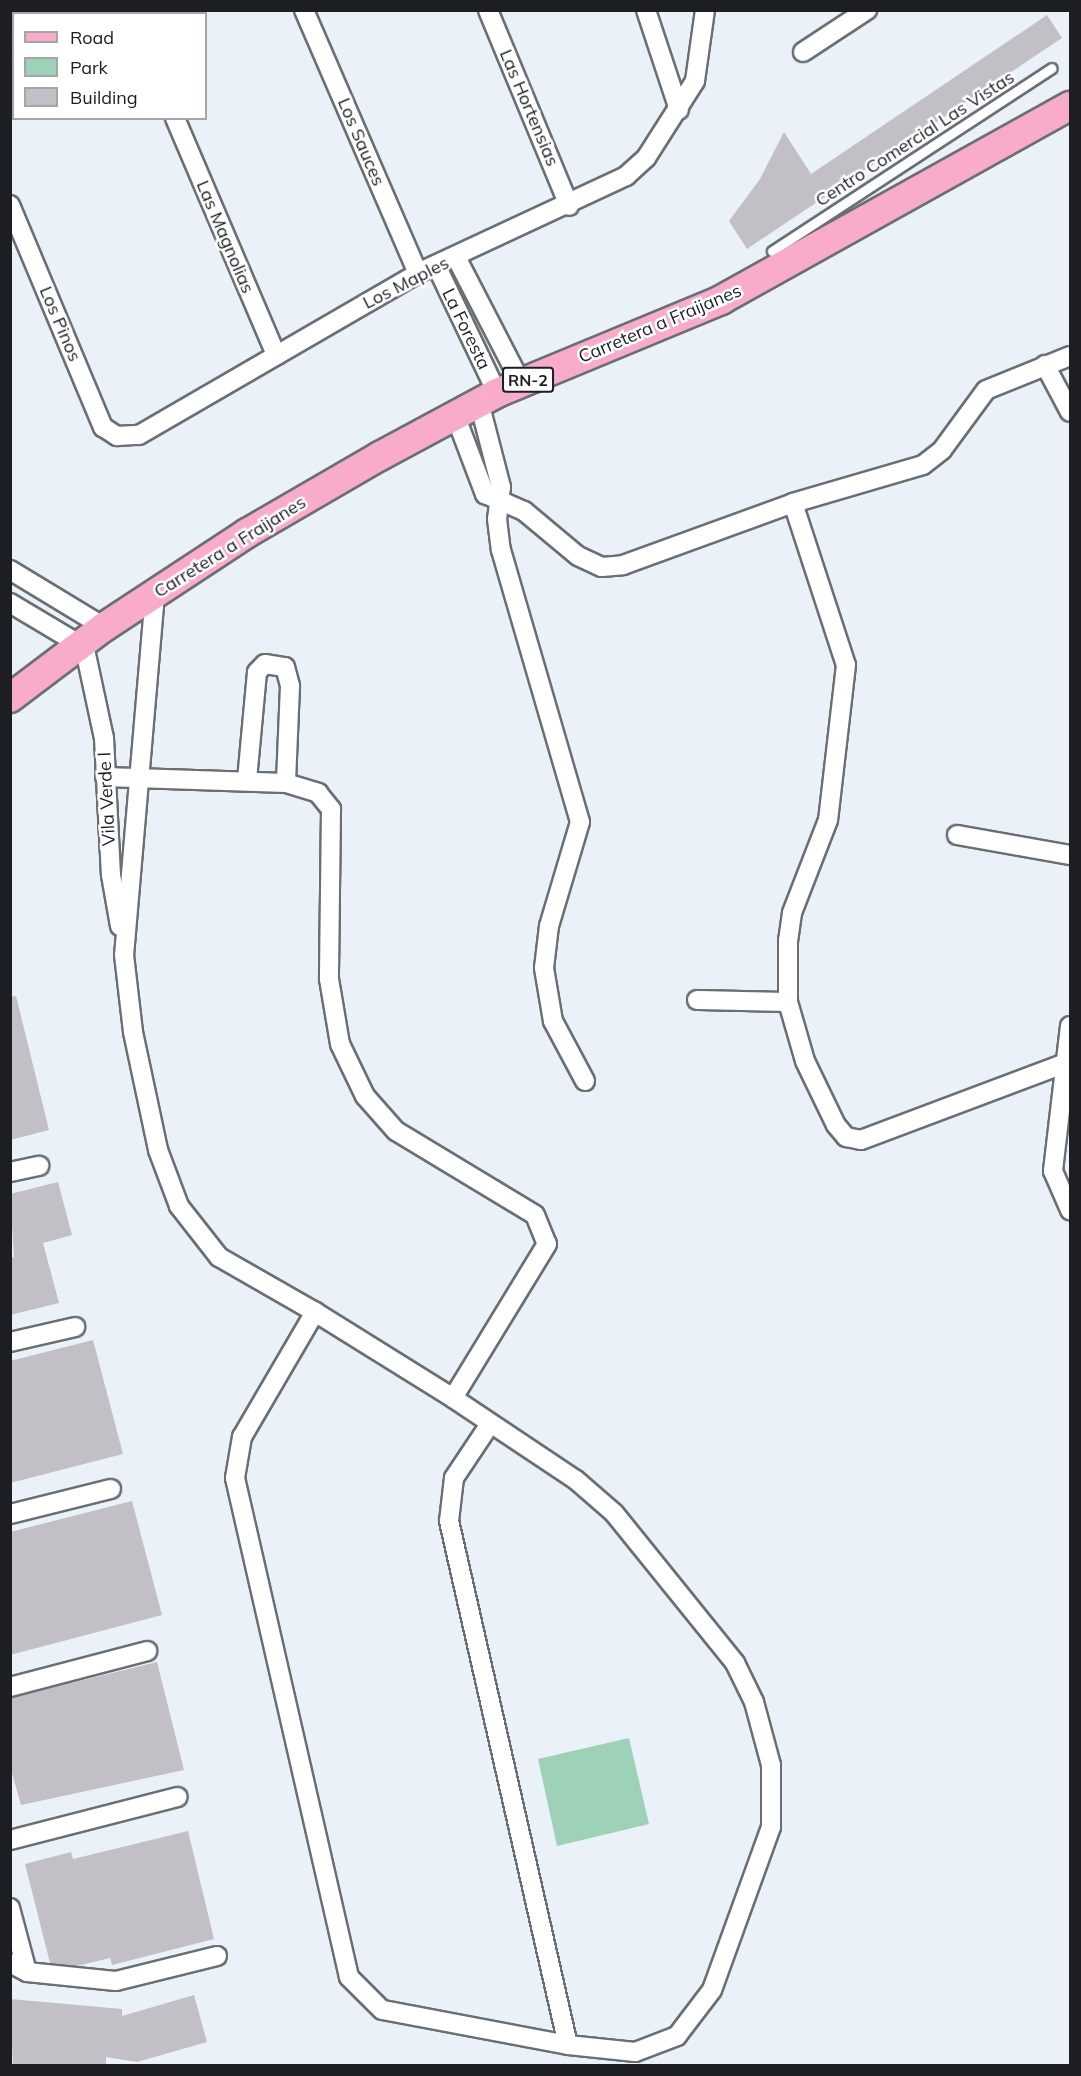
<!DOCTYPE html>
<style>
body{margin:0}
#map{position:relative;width:1081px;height:2076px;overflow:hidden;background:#eaf1f8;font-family:Mulish,sans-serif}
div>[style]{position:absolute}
.green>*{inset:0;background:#9dd1b8}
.building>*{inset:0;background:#c2bfc7}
.roads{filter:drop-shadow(2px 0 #696f75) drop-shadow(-2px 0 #696f75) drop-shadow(0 2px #696f75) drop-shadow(0 -2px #696f75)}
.lane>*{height:9px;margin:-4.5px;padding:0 4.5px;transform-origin:4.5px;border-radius:4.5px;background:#fff}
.street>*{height:18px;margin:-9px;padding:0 9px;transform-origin:9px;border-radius:9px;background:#fff}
.primary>*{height:28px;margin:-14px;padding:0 14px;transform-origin:14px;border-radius:14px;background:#f9acca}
span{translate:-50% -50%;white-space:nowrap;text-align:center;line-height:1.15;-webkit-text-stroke:5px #fff;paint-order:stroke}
.shield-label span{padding:2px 4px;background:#fff;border:2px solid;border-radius:4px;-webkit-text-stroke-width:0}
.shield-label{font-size:16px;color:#1c1e21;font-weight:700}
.street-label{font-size:18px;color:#1c1e21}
.frame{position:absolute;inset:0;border:12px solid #1c1e21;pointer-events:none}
.legend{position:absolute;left:12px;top:12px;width:195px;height:108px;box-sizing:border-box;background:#fff;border:2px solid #a4a5a6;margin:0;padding:8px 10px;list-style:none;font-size:18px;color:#1c1e21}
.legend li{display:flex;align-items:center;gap:12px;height:30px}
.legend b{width:30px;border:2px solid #a4a5a6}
</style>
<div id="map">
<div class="green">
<div style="clip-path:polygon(629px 1738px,649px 1824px,557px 1846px,538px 1759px)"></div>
</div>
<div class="building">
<div style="clip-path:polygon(1047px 15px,1062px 38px,747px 249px,729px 221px,760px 179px,784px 132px,811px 174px)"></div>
<div style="clip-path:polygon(16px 996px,49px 1130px,10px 1140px,10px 997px)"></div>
<div style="clip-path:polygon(58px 1182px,72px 1235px,43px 1243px,59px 1303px,10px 1315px,10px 1258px,14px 1257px,10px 1194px)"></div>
<div style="clip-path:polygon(93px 1340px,123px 1454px,10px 1483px,10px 1361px)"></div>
<div style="clip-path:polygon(132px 1501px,162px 1615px,10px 1655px,10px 1532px)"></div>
<div style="clip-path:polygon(157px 1662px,184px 1770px,21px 1805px,10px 1766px,10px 1698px)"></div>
<div style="clip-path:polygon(188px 1831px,214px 1939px,112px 1965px,110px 1958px,77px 1966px,50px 1963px,25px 1864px,71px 1852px,73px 1859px)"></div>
<div style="clip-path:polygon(194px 1995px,207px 2042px,137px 2062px,106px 2057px,106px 2066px,13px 2066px,10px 1999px,122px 2009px,122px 2016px)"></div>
</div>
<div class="roads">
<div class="lane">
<div style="left:772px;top:251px;width:334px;rotate:-33.2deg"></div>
</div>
<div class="street">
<div style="left:128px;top:10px;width:4px;rotate:76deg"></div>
<div style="left:304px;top:10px;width:287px;rotate:66.6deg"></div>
<div style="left:488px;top:10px;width:212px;rotate:67.5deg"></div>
<div style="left:646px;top:10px;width:105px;rotate:71.7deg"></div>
<div style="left:803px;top:52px;width:77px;rotate:-33.3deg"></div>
<div style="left:175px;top:118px;width:258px;rotate:66.9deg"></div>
<div style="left:10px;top:205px;width:241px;rotate:67.3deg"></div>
<div style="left:103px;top:427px;width:17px;rotate:33deg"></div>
<div style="left:117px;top:436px;width:22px;rotate:-3deg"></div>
<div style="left:139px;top:435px;width:323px;rotate:-30.1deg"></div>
<div style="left:418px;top:273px;width:230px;rotate:-25deg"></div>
<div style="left:626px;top:176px;width:27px;rotate:-42deg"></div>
<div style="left:646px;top:158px;width:91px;rotate:-57.5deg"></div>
<div style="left:695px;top:81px;width:72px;rotate:-82deg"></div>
<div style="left:456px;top:257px;width:142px;rotate:62.7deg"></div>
<div style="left:436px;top:265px;width:142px;rotate:64.5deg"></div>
<div style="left:1045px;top:365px;width:53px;rotate:62deg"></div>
<div style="left:479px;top:402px;width:88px;rotate:75.5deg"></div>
<div style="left:501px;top:487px;width:32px;rotate:97deg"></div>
<div style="left:497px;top:519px;width:31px;rotate:83deg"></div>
<div style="left:501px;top:550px;width:283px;rotate:73.8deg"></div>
<div style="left:580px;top:822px;width:109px;rotate:106.6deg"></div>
<div style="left:549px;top:926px;width:42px;rotate:96.8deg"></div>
<div style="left:544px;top:968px;width:54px;rotate:80.4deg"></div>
<div style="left:553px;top:1021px;width:68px;rotate:61.9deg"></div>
<div style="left:455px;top:415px;width:85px;rotate:69.2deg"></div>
<div style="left:485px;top:494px;width:43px;rotate:23.6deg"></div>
<div style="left:524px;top:511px;width:70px;rotate:39.8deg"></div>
<div style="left:578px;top:556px;width:26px;rotate:25deg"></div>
<div style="left:602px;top:567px;width:21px;rotate:-5deg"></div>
<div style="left:623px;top:565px;width:181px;rotate:-20deg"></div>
<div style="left:793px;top:503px;width:135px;rotate:-16.3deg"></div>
<div style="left:923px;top:465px;width:24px;rotate:-38deg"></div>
<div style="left:942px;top:450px;width:74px;rotate:-53.7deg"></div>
<div style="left:986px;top:390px;width:91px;rotate:-22deg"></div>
<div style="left:793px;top:503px;width:170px;rotate:71.9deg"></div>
<div style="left:846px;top:665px;width:156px;rotate:96.6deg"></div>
<div style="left:828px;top:820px;width:100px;rotate:111.2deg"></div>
<div style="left:792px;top:913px;width:27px;rotate:98deg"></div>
<div style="left:788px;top:940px;width:62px;rotate:90deg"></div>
<div style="left:788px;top:1002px;width:61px;rotate:73.9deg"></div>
<div style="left:805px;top:1061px;width:71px;rotate:64.2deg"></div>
<div style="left:836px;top:1125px;width:16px;rotate:50deg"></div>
<div style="left:846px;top:1137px;width:15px;rotate:11deg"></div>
<div style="left:861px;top:1140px;width:216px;rotate:-20.6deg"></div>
<div style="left:10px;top:570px;width:110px;rotate:31.2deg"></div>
<div style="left:155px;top:594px;width:362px;rotate:94.9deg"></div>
<div style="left:124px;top:955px;width:78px;rotate:83.3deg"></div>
<div style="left:133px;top:1032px;width:121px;rotate:78deg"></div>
<div style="left:158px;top:1150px;width:60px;rotate:69.4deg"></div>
<div style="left:179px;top:1206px;width:65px;rotate:51.9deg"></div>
<div style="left:219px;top:1257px;width:111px;rotate:29.8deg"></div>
<div style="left:315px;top:1312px;width:163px;rotate:31.9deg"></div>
<div style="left:453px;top:1398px;width:148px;rotate:33.7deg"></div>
<div style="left:576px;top:1480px;width:50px;rotate:41deg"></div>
<div style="left:614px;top:1513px;width:193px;rotate:51.1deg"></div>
<div style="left:735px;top:1663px;width:43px;rotate:64deg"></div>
<div style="left:754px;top:1702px;width:65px;rotate:74.9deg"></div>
<div style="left:771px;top:1765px;width:62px;rotate:90deg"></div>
<div style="left:771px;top:1827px;width:173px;rotate:109.9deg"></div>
<div style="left:712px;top:1990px;width:58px;rotate:127.3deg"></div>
<div style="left:677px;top:2036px;width:45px;rotate:159.1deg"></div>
<div style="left:635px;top:2052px;width:67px;rotate:-174deg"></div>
<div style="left:568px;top:2045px;width:189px;rotate:-169.3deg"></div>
<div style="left:382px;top:2010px;width:47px;rotate:-135deg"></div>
<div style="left:349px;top:1977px;width:512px;rotate:-102.87deg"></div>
<div style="left:235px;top:1478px;width:42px;rotate:-80.3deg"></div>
<div style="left:242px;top:1437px;width:145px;rotate:-59.7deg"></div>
<div style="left:10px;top:603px;width:84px;rotate:30.8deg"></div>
<div style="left:84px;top:645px;width:95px;rotate:77.9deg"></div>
<div style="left:104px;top:738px;width:137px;rotate:87.1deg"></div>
<div style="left:111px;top:875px;width:52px;rotate:80deg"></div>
<div style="left:105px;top:777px;width:181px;rotate:1.9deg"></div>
<div style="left:286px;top:783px;width:34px;rotate:17deg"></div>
<div style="left:318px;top:793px;width:21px;rotate:51deg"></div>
<div style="left:331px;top:809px;width:170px;rotate:90.7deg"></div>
<div style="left:329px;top:979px;width:66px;rotate:80.4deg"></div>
<div style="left:340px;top:1044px;width:58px;rotate:64.3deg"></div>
<div style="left:365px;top:1096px;width:47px;rotate:48.5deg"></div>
<div style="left:396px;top:1131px;width:162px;rotate:31.1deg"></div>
<div style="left:535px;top:1215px;width:31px;rotate:68deg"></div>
<div style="left:547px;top:1244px;width:180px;rotate:121.4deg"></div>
<div style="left:247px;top:780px;width:108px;rotate:-84.7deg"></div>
<div style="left:257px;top:672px;width:11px;rotate:-45deg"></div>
<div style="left:265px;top:664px;width:20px;rotate:9deg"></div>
<div style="left:285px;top:667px;width:20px;rotate:75deg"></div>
<div style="left:290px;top:686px;width:97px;rotate:92.4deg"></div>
<div style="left:957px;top:835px;width:115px;rotate:10deg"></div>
<div style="left:697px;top:1000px;width:91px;rotate:1.3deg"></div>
<div style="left:1070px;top:1026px;width:146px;rotate:96.7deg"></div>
<div style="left:1053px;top:1171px;width:43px;rotate:66.4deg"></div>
<div style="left:10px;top:1172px;width:30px;rotate:-12deg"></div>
<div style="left:10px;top:1342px;width:67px;rotate:-13deg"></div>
<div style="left:490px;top:1424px;width:65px;rotate:123.7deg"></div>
<div style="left:454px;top:1478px;width:43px;rotate:96.6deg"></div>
<div style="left:449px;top:1521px;width:537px;rotate:77.21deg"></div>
<div style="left:10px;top:1514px;width:104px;rotate:-13.9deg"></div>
<div style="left:10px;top:1687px;width:142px;rotate:-14.7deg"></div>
<div style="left:10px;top:1840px;width:173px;rotate:-14.4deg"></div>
<div style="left:10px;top:1908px;width:66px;rotate:75.1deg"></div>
<div style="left:10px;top:1963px;width:19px;rotate:28deg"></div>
<div style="left:27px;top:1972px;width:89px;rotate:5.8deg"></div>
<div style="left:116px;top:1981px;width:104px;rotate:-13.9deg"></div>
</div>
<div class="primary">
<div style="left:10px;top:698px;width:118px;rotate:-37.1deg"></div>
<div style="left:104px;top:627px;width:171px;rotate:-33.3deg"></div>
<div style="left:247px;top:533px;width:154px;rotate:-30.1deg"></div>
<div style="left:380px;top:456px;width:133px;rotate:-28.3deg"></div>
<div style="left:497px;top:393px;width:243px;rotate:-22.5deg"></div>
<div style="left:721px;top:300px;width:399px;rotate:-29.1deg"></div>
</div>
</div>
<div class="shield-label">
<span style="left:528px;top:380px">RN-2</span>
</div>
<div class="street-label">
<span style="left:529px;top:108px;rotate:67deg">Las Hortensias</span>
<span style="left:915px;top:139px;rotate:-33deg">Centro Comercial Las Vistas</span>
<span style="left:361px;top:142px;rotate:67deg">Los Sauces</span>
<span style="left:225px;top:237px;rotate:67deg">Las Magnolias</span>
<span style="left:406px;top:283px;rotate:-27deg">Los Maples</span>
<span style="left:60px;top:324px;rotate:67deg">Los Pinos</span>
<span style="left:660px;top:324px;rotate:-23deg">Carretera a Fraijanes</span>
<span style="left:466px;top:329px;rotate:64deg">La Foresta</span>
<span style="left:230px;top:547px;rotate:-32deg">Carretera a Fraijanes</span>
<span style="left:107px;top:799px;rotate:-93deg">Vila Verde I</span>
</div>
<div class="frame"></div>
<ul class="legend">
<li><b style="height:8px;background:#f9acca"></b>Road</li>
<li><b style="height:16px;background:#9dd1b8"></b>Park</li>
<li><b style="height:16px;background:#c2bfc7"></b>Building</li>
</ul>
</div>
